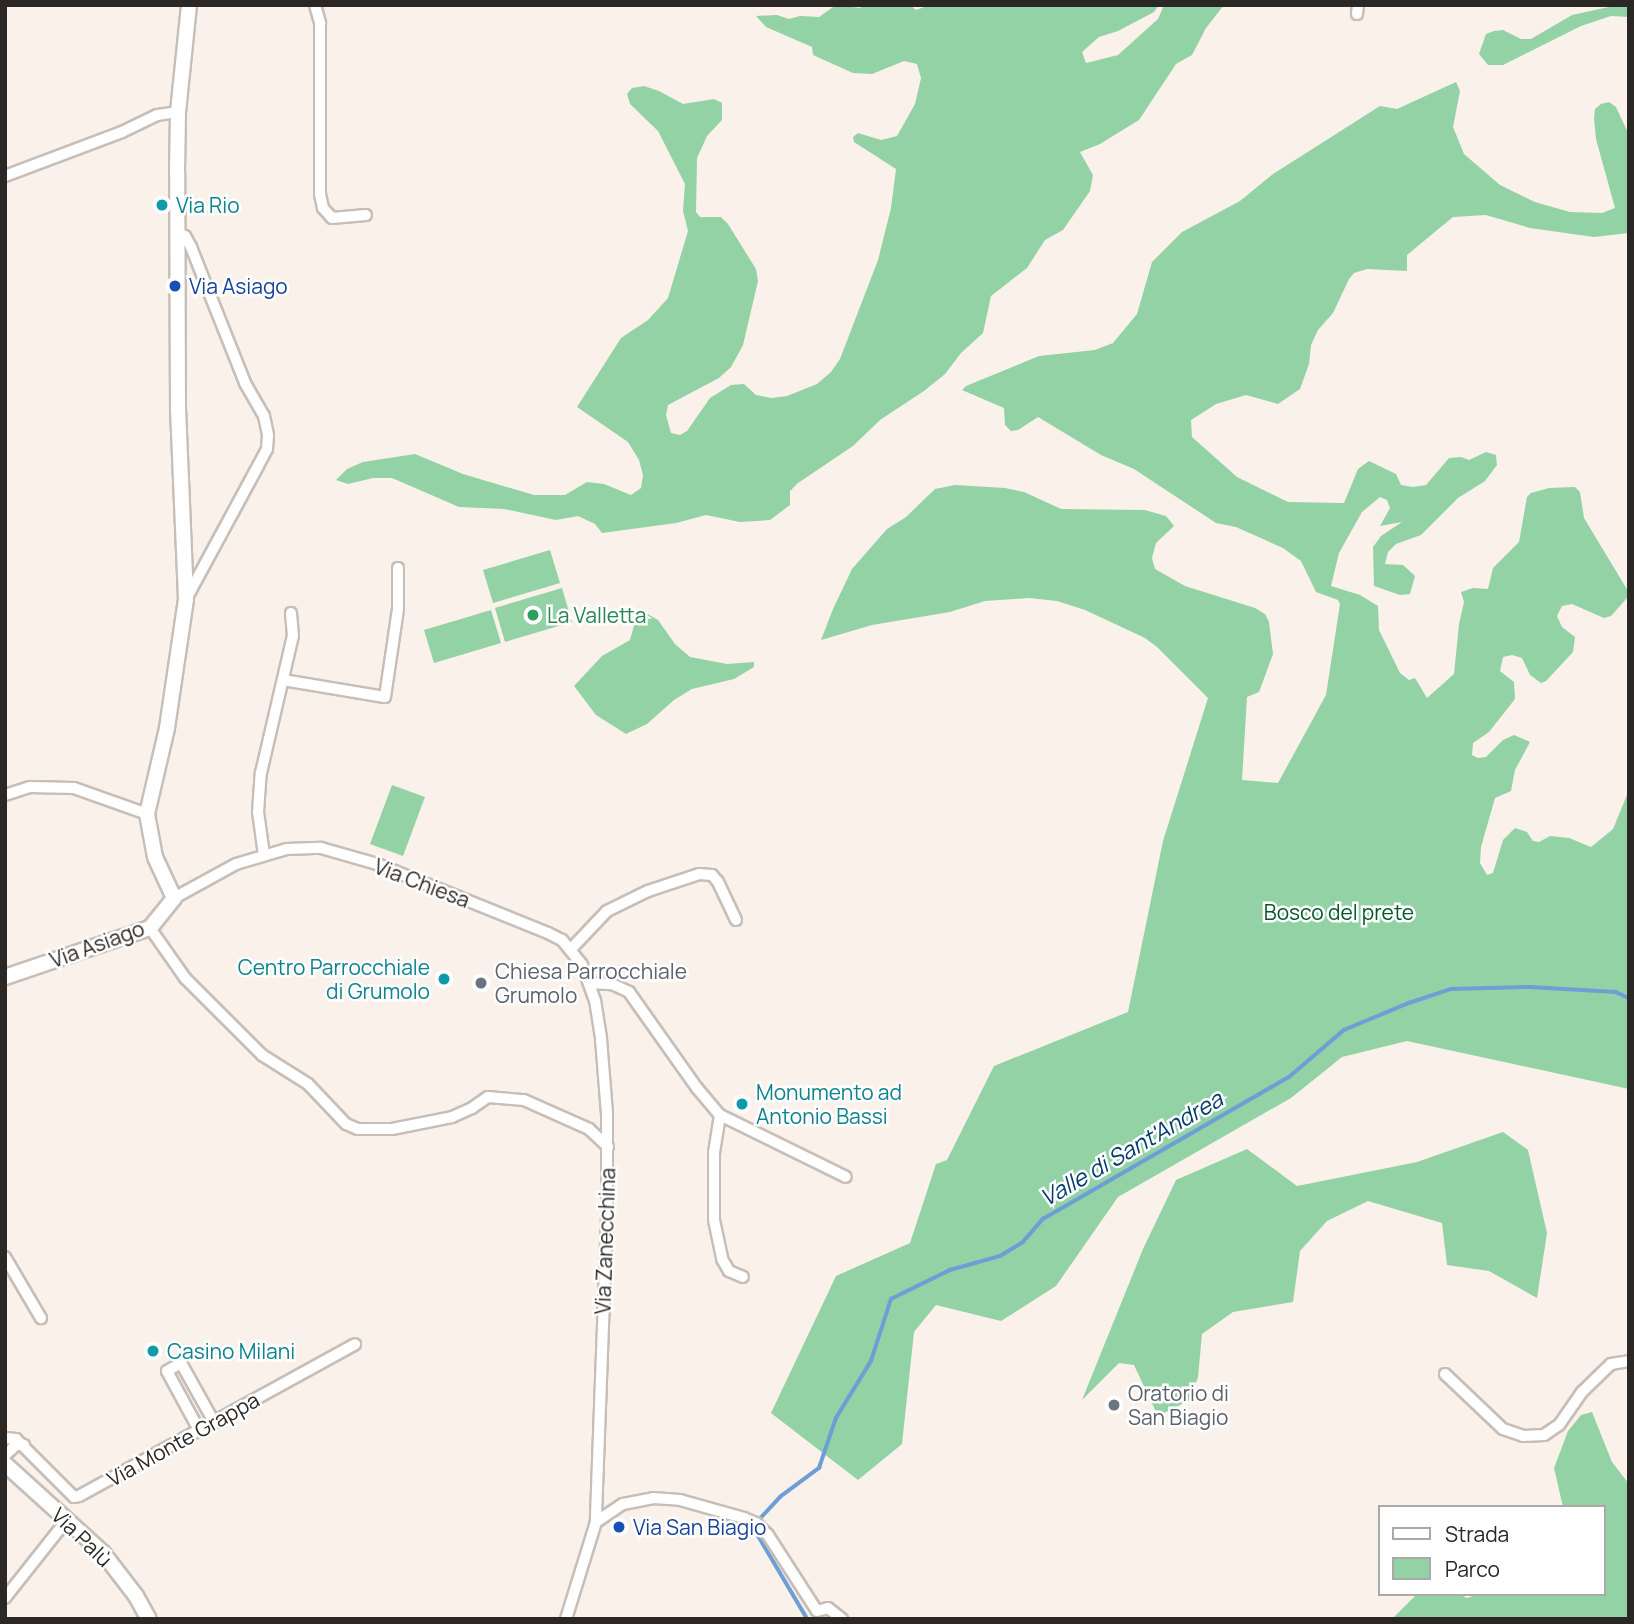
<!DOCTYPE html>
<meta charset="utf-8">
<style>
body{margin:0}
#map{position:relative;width:1634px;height:1624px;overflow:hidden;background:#faf1ea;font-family:Manrope,sans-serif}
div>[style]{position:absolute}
.green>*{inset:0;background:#93d2a4}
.stream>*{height:3.5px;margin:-1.75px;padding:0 1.75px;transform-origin:1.75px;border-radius:1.75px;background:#6d9ed5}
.roads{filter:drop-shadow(2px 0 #c7beb8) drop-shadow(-2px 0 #c7beb8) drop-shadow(0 2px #c7beb8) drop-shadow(0 -2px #c7beb8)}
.street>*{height:10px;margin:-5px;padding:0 5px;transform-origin:5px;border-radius:5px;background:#fff}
.secondary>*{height:14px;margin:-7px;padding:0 7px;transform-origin:7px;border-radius:7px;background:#fff}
.dots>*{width:19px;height:19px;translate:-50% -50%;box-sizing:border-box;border:4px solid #fff;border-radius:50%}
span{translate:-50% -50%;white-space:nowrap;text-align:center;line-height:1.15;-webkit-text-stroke:5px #fff;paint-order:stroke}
.culture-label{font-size:21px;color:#0d838f}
.left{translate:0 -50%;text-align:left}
.right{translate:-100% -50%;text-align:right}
.transit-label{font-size:21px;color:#164399}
.leisure-label{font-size:21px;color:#27864d}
.street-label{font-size:21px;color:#2a2724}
.park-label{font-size:21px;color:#05562b}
.worship-label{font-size:21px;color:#5b616d}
.water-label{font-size:23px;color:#043b6d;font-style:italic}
.frame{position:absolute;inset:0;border:7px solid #2a2724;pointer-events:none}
.legend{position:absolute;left:1378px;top:1505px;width:228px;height:91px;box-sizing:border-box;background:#fff;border:2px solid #aaa9a7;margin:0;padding:9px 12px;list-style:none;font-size:21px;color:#2a2724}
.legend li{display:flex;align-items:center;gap:14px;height:35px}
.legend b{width:35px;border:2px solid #aaa9a7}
</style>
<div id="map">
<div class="green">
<div style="clip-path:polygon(836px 5px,860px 8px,864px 5px,910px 5px,916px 10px,930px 5px,1159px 5px,1154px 12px,1118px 31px,1099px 37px,1082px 52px,1086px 63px,1118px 55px,1158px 19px,1164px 5px,1224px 5px,1206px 28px,1192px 55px,1176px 64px,1139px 120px,1100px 144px,1080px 152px,1093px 175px,1090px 191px,1063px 230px,1045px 240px,1027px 268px,991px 296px,983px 333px,961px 353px,945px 374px,924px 391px,880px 420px,853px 446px,798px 483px,790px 491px,790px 505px,770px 520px,740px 522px,706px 515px,676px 523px,602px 533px,595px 524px,578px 516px,556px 520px,504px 509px,459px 507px,392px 478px,373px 478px,348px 484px,336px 480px,347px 469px,363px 462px,415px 454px,463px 474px,534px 495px,565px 495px,587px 482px,604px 484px,631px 495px,641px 488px,643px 475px,639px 460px,628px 442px,577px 407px,621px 338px,648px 320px,668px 298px,688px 231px,683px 211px,685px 184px,658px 131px,630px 104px,627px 94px,632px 88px,644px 86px,659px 91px,683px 104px,714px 99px,722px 103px,722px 120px,707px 136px,697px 158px,696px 212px,700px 217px,721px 217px,728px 224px,756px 269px,758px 281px,743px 345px,731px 367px,719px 378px,668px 405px,666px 415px,671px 433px,680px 435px,687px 431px,710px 398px,731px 385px,744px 384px,756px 395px,772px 398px,787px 396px,817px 384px,831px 372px,840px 359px,878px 260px,891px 208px,896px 169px,854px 142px,853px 137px,858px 133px,881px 140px,897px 136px,915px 104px,921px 78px,917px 64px,904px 61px,872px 74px,853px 73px,813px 55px,812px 47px,766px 27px,756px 16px,777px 15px,789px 19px,800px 16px,819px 17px)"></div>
<div style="clip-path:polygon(1618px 5px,1629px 5px,1629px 17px,1611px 16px,1581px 26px,1503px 65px,1488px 65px,1479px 54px,1486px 34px,1494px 31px,1503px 30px,1521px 39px,1531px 39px,1572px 15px)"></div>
<div style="clip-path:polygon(1456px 82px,1460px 91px,1453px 127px,1464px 154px,1500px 185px,1535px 202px,1570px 212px,1602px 213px,1615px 208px,1596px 139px,1594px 118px,1595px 109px,1601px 104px,1609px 102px,1616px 107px,1629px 135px,1629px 233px,1594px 237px,1530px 228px,1486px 215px,1453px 217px,1407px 255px,1407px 271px,1367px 269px,1354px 273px,1349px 279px,1333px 313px,1318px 330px,1311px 345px,1309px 364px,1300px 389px,1278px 404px,1246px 395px,1216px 404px,1191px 420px,1192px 437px,1237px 477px,1288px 502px,1344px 503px,1358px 469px,1369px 461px,1396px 474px,1401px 485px,1413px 487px,1426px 485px,1449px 458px,1461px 457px,1469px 460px,1486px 452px,1496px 455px,1497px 465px,1485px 481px,1458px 498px,1421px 535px,1396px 544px,1388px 552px,1385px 564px,1403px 565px,1415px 576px,1410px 594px,1400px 595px,1374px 586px,1373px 547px,1381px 536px,1402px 522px,1380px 526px,1390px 508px,1387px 500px,1380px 497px,1362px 512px,1339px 553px,1331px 586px,1360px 595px,1378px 606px,1379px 630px,1400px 673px,1409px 680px,1415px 678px,1427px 698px,1454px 674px,1459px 624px,1464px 602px,1461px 592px,1473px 588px,1488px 589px,1493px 568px,1519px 542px,1527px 497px,1531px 493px,1549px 488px,1575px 487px,1580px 492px,1584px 518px,1628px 591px,1627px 598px,1611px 616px,1604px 618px,1572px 604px,1562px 606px,1557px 616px,1562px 627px,1575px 637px,1573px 652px,1546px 681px,1541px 683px,1530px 675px,1522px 658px,1512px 655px,1503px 657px,1500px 671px,1514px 682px,1515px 699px,1489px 732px,1473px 743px,1472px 755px,1478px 758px,1486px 757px,1503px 740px,1514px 735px,1530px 742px,1515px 770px,1511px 791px,1495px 798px,1481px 847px,1480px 863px,1487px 875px,1493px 873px,1503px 840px,1515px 828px,1527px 832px,1533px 841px,1539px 842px,1550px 836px,1569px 838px,1591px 847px,1613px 829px,1629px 790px,1629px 1089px,1407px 1041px,1342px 1057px,1291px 1098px,1118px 1197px,1056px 1286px,1001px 1321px,936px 1305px,914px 1332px,902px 1444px,858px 1480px,771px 1413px,836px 1276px,910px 1243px,936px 1164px,947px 1160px,994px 1066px,1128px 1012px,1163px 841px,1208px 698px,1157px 647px,1145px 638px,1085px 610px,1057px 601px,1029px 598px,985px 601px,950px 612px,872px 625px,821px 640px,833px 609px,852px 569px,887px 529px,906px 517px,935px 489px,955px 485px,1005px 488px,1024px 492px,1061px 509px,1145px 510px,1166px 516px,1174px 526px,1156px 543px,1152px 558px,1155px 569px,1185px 586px,1255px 608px,1265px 614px,1269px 622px,1273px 654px,1259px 692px,1247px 697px,1242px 780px,1278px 783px,1326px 695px,1340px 604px,1338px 600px,1316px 592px,1301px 561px,1283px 548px,1236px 527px,1216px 523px,1134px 469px,1101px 455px,1038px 417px,1018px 430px,1011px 431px,1005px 425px,1004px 408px,962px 390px,966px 386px,1039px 356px,1095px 350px,1113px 343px,1137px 314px,1152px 262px,1182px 232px,1240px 201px,1273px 174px,1380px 106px,1397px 109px)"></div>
<div style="clip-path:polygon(550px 550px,560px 583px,493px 603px,483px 570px)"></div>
<div style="clip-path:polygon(562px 588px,572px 622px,505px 642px,495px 608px)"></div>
<div style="clip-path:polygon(491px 610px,501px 643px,434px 663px,424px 630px)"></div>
<div style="clip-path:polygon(644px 612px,658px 620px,675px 644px,690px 657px,727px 664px,754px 662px,754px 667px,734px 679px,692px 689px,674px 700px,647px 724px,626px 734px,596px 715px,574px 686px,602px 656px,630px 640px,636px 618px)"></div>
<div style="clip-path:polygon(392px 785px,425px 797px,403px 856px,370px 844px)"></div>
<div style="clip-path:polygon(1503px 1132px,1528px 1150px,1547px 1233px,1537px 1298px,1489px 1271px,1447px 1265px,1442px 1223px,1368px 1201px,1327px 1221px,1300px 1251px,1293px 1302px,1233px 1312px,1202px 1334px,1198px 1377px,1190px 1400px,1158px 1416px,1134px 1365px,1119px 1363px,1082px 1400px,1143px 1249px,1176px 1180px,1247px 1149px,1297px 1186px,1417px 1162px)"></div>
<div style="clip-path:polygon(1592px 1412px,1612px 1462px,1629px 1484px,1629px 1619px,1392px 1619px,1417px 1594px,1459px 1594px,1467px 1598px,1479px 1594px,1604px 1594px,1604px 1507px,1563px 1507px,1554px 1468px,1568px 1431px,1581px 1415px)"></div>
</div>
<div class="stream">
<div style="left:807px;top:1619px;width:96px;rotate:-120.6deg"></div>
<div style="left:758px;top:1536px;width:13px;rotate:-99deg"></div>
<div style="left:756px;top:1523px;width:35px;rotate:-47deg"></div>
<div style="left:780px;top:1497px;width:49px;rotate:-36.6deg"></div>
<div style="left:819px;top:1468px;width:53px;rotate:-71.2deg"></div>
<div style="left:836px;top:1418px;width:67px;rotate:-58.4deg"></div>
<div style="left:871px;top:1361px;width:65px;rotate:-72.1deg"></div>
<div style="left:891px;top:1299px;width:66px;rotate:-26.2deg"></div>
<div style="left:950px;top:1270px;width:52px;rotate:-15.6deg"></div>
<div style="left:1000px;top:1256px;width:26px;rotate:-31deg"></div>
<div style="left:1022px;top:1243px;width:32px;rotate:-49deg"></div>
<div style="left:1043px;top:1219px;width:284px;rotate:-30deg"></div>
<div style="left:1289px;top:1077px;width:72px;rotate:-40.5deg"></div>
<div style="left:1344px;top:1030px;width:70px;rotate:-22.6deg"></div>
<div style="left:1409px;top:1003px;width:44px;rotate:-18.4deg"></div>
<div style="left:1451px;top:989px;width:79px;rotate:-1.5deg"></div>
<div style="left:1530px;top:987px;width:86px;rotate:3.3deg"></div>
<div style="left:1616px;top:992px;width:14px;rotate:25deg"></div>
</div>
<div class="roads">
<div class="street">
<div style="left:315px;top:5px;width:19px;rotate:74deg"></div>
<div style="left:320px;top:23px;width:171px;rotate:90deg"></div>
<div style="left:320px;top:194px;width:14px;rotate:78deg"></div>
<div style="left:323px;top:208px;width:13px;rotate:48deg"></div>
<div style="left:332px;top:218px;width:34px;rotate:-5deg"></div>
<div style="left:1357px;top:14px;width:9px;rotate:-84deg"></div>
<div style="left:5px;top:176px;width:125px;rotate:-20.6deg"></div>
<div style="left:122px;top:132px;width:39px;rotate:-26deg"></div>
<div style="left:157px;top:115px;width:21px;rotate:-8deg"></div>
<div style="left:177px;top:232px;width:9px;rotate:27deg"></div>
<div style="left:185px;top:236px;width:13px;rotate:61deg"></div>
<div style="left:191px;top:247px;width:146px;rotate:68.3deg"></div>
<div style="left:245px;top:383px;width:38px;rotate:60deg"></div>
<div style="left:264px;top:416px;width:19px;rotate:78deg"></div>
<div style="left:268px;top:435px;width:14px;rotate:94deg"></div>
<div style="left:267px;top:449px;width:19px;rotate:118deg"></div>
<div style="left:258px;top:466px;width:151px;rotate:118.4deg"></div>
<div style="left:283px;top:680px;width:103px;rotate:9.5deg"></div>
<div style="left:385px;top:697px;width:89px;rotate:-81.6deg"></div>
<div style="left:398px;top:609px;width:41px;rotate:-90deg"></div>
<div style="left:5px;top:795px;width:26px;rotate:-18deg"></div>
<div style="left:30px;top:787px;width:44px;rotate:1.3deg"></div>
<div style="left:74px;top:788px;width:77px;rotate:19.6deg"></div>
<div style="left:264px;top:855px;width:43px;rotate:-97.9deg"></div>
<div style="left:258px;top:812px;width:39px;rotate:-86deg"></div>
<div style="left:261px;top:773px;width:141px;rotate:-76.9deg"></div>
<div style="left:293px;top:636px;width:23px;rotate:-95deg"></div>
<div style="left:174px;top:898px;width:71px;rotate:-28.7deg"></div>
<div style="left:236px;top:864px;width:53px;rotate:-16.4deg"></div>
<div style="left:287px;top:849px;width:34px;rotate:-2deg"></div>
<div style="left:321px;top:848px;width:58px;rotate:15.9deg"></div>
<div style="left:377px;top:864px;width:184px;rotate:22deg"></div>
<div style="left:548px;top:933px;width:16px;rotate:27deg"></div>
<div style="left:562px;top:940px;width:32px;rotate:51deg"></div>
<div style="left:582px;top:965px;width:37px;rotate:70deg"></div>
<div style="left:595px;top:1000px;width:39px;rotate:81deg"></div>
<div style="left:601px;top:1039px;width:75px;rotate:85.4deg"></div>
<div style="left:607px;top:1114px;width:102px;rotate:90deg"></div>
<div style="left:607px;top:1216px;width:306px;rotate:92.1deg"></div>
<div style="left:596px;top:1522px;width:102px;rotate:107.2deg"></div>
<div style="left:150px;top:928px;width:61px;rotate:55deg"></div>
<div style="left:185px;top:978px;width:109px;rotate:45deg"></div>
<div style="left:262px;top:1055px;width:54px;rotate:32.2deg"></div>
<div style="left:308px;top:1084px;width:55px;rotate:46.5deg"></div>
<div style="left:346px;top:1124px;width:13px;rotate:23deg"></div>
<div style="left:358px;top:1129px;width:34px"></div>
<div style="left:392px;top:1129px;width:61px;rotate:-11.3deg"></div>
<div style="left:452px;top:1117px;width:22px;rotate:-24deg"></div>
<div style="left:472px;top:1108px;width:19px;rotate:-35deg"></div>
<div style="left:488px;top:1097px;width:36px;rotate:5deg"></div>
<div style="left:524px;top:1100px;width:71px;rotate:24deg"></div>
<div style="left:589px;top:1129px;width:26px;rotate:43deg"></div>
<div style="left:571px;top:949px;width:52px;rotate:-46.5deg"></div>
<div style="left:607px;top:911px;width:46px;rotate:-26deg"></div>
<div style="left:648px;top:891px;width:54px;rotate:-18.4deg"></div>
<div style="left:699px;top:874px;width:13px;rotate:4deg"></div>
<div style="left:712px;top:875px;width:9px;rotate:49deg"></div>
<div style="left:718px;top:882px;width:42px;rotate:64.7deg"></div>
<div style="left:590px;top:983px;width:22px;rotate:3deg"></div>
<div style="left:612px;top:984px;width:19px;rotate:25deg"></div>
<div style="left:629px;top:992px;width:118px;rotate:54.7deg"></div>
<div style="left:697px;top:1088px;width:35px;rotate:50deg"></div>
<div style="left:720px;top:1115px;width:140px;rotate:26.2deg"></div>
<div style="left:720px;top:1115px;width:38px;rotate:99deg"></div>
<div style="left:714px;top:1153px;width:67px;rotate:90deg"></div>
<div style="left:714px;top:1220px;width:40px;rotate:78deg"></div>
<div style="left:722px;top:1259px;width:14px;rotate:60deg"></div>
<div style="left:729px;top:1271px;width:15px;rotate:23deg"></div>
<div style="left:5px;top:1257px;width:71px;rotate:59.5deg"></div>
<div style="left:1445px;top:1374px;width:80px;rotate:43.5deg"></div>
<div style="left:1503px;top:1429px;width:21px;rotate:19deg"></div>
<div style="left:1523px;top:1436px;width:21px;rotate:-3deg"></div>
<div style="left:1544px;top:1435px;width:18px;rotate:-34deg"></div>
<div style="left:1559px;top:1425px;width:40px;rotate:-55.1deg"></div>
<div style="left:1582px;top:1392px;width:40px;rotate:-44deg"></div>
<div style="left:1611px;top:1364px;width:18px;rotate:-9deg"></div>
<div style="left:199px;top:1430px;width:67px;rotate:-118.5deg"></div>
<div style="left:167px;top:1371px;width:16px;rotate:-30deg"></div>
<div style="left:181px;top:1363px;width:68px;rotate:60.8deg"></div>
<div style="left:5px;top:1438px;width:11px;rotate:5deg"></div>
<div style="left:16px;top:1439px;width:82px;rotate:45deg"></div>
<div style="left:74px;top:1497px;width:5px;rotate:-11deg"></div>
<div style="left:79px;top:1496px;width:315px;rotate:-28.8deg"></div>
<div style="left:5px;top:1455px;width:15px;rotate:-42deg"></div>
<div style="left:16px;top:1445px;width:8px"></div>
<div style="left:596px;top:1522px;width:32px;rotate:-34deg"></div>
<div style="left:623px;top:1504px;width:31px;rotate:-11deg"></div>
<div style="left:653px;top:1498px;width:27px;rotate:4deg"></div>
<div style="left:680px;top:1500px;width:66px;rotate:15.7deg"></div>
<div style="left:744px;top:1518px;width:13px;rotate:23deg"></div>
<div style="left:756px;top:1523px;width:17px;rotate:45deg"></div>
<div style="left:768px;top:1535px;width:90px;rotate:57.2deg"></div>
<div style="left:817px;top:1611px;width:11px;rotate:-15deg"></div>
<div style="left:828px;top:1608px;width:18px;rotate:38deg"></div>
<div style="left:5px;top:1598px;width:98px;rotate:-51.6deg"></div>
</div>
<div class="secondary">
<div style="left:5px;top:977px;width:153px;rotate:-18.7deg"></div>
<div style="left:150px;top:928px;width:38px;rotate:-51deg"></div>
<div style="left:174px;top:898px;width:45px;rotate:-114.9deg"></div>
<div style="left:155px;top:857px;width:44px;rotate:-100.5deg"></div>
<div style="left:147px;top:814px;width:88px;rotate:-76.9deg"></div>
<div style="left:167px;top:728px;width:130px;rotate:-81.6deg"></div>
<div style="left:186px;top:599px;width:192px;rotate:-92.4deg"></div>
<div style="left:178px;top:407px;width:236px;rotate:-90.2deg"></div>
<div style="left:177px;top:171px;width:59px;rotate:-89deg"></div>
<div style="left:178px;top:112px;width:108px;rotate:-84.1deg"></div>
<div style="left:5px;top:1464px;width:132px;rotate:42.2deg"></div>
<div style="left:103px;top:1553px;width:54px;rotate:52.5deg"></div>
<div style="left:136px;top:1596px;width:26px;rotate:61deg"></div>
</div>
</div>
<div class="dots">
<div style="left:162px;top:205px;background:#0f9aa8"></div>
<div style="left:175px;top:286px;background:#1a4fb4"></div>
<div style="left:533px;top:615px;background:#2e9e5b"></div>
<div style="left:444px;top:979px;background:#0f9aa8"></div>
<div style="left:481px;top:983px;background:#6b7280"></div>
<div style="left:742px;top:1104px;background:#0f9aa8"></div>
<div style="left:153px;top:1351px;background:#0f9aa8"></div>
<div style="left:1114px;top:1405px;background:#6b7280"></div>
<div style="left:619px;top:1527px;background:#1a4fb4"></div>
</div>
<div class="culture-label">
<span class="left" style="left:176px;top:205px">Via Rio</span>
<span class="right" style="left:430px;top:979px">Centro Parrocchiale<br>di Grumolo</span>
<span class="left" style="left:756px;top:1104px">Monumento ad<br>Antonio Bassi</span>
<span class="left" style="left:167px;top:1351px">Casino Milani</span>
</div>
<div class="transit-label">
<span class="left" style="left:189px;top:286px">Via Asiago</span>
<span class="left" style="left:633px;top:1527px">Via San Biagio</span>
</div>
<div class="leisure-label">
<span class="left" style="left:547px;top:615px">La Valletta</span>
</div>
<div class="street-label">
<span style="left:422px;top:883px;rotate:21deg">Via Chiesa</span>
<span style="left:97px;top:944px;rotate:-20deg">Via Asiago</span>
<span style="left:605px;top:1241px;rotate:-88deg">Via Zanecchina</span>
<span style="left:183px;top:1439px;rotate:-29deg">Via Monte Grappa</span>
<span style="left:82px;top:1537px;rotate:44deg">Via Palù</span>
</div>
<div class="park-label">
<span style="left:1339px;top:912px">Bosco del prete</span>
</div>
<div class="worship-label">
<span class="left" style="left:495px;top:983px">Chiesa Parrocchiale<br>Grumolo</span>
<span class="left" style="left:1128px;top:1405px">Oratorio di<br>San Biagio</span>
</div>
<div class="water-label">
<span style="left:1131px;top:1148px;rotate:-30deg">Valle di Sant'Andrea</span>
</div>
<div class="frame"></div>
<ul class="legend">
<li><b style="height:9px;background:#fff"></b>Strada</li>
<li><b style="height:19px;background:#93d2a4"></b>Parco</li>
</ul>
</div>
